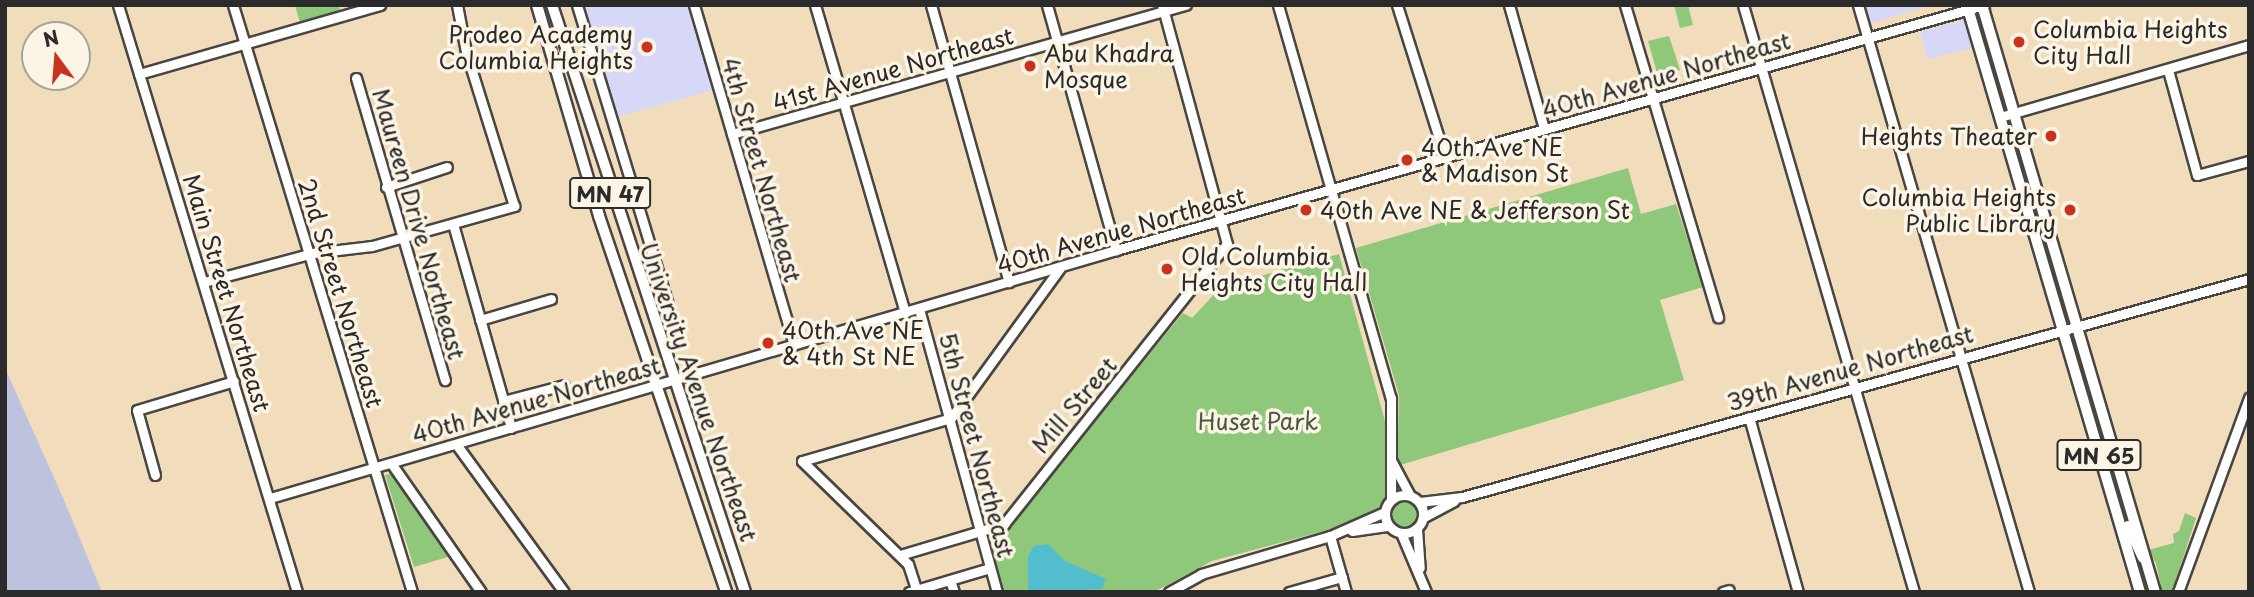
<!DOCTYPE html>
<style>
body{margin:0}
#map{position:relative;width:2254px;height:597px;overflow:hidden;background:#f1ddbc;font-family:"Playpen Sans",sans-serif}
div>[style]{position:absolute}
.built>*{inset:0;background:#d7d7f8}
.industrial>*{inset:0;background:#bfc2dd}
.green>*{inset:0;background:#8fc77b}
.round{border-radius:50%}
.water>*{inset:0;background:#52becd}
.roads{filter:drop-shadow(2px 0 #494641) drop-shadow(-2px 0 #494641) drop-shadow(0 2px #494641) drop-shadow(0 -2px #494641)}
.minor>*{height:9px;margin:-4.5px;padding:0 4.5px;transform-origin:4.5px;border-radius:4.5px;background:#fff}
.minor>.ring{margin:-4.5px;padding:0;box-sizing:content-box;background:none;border:9px solid #fff;border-radius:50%}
.major>*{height:10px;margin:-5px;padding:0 5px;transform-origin:5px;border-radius:5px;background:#fff}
.dots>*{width:19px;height:19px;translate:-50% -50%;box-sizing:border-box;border:4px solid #fcf5e5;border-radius:50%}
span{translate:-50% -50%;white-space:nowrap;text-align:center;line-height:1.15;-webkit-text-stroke:7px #fcf5e5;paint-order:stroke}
.shield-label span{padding:2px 5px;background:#fcf5e5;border:2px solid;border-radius:5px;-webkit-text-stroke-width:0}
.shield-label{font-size:21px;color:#2b2b2b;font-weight:700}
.poi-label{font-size:23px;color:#2b2b2b}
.left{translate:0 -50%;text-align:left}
.right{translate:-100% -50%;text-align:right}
.street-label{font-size:23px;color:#2b2b2b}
.park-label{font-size:23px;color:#495a43}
.frame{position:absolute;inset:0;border:7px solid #2b2b2b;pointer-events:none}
.north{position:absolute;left:21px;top:21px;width:70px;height:70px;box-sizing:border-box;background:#fcf5e5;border:2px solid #a8a49b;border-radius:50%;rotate:344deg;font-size:19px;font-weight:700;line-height:28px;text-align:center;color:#2b2b2b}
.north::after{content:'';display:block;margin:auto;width:24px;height:32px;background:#c8321e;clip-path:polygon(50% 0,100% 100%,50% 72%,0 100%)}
</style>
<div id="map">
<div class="built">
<div style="clip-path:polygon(580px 5px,688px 5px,714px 90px,612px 118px)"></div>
<div style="clip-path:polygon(1862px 5px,1932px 5px,1868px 24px)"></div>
<div style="clip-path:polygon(1964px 20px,1972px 48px,1927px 59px,1920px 32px)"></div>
</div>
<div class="industrial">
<div style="clip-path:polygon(5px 368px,64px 500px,102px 592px,5px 592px)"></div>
</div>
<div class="green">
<div style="clip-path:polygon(295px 5px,339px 5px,340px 12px,300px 23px)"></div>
<div style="clip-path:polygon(1674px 5px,1688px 5px,1693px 25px,1680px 28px)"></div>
<div style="clip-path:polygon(1669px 36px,1680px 70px,1658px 76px,1648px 41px)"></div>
<div style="clip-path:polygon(1628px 168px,1641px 214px,1676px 204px,1703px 287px,1660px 300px,1684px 380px,1397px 466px,1399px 395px,1356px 248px)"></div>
<div style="clip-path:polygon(1339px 254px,1386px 425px,1385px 462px,1390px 486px,1382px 507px,1346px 525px,1212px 561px,1154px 592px,1003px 592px,991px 548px,1183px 313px,1192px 318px,1221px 287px)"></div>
<div style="clip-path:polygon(394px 473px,451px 556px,414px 567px,385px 475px)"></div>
<div class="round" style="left:1389px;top:498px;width:32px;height:32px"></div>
<div style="clip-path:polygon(2185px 513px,2196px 518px,2172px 592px,2162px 592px,2156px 563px,2148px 550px,2174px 543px,2173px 534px,2179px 531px)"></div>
</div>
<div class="water">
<div style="clip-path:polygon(1048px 544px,1065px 561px,1106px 579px,1102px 589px,1028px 592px,1028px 556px,1034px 546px)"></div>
</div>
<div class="roads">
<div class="minor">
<div style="left:118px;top:5px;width:614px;rotate:73.04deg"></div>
<div style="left:233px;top:5px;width:614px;rotate:73.04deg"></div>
<div style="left:577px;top:5px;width:350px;rotate:73.1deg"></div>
<div style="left:694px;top:5px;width:354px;rotate:73.6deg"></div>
<div style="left:815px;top:5px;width:321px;rotate:73.7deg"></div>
<div style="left:931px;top:5px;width:288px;rotate:74.3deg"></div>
<div style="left:1047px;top:5px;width:255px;rotate:74.3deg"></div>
<div style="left:1278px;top:5px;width:409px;rotate:74deg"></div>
<div style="left:1391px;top:398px;width:101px;rotate:90deg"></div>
<div style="left:1397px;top:5px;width:159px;rotate:72.5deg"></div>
<div style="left:1509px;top:5px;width:129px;rotate:74.2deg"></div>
<div style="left:1625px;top:5px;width:326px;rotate:73.4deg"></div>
<div style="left:1743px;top:5px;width:611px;rotate:73.76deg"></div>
<div style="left:1858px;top:5px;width:611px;rotate:73.76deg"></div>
<div style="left:2168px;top:70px;width:109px;rotate:74.6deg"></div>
<div style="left:2197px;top:175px;width:54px;rotate:-15.1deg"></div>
<div style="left:139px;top:74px;width:251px;rotate:-16deg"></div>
<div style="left:356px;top:78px;width:315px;rotate:73.6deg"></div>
<div style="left:2000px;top:117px;width:259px;rotate:-16.1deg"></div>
<div style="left:732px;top:134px;width:472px;rotate:-15.9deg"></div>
<div style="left:386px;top:187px;width:64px;rotate:-18.2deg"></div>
<div style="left:453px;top:224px;width:212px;rotate:74.1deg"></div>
<div style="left:204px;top:282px;width:113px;rotate:-14.9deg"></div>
<div style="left:313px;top:253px;width:59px;rotate:-6.8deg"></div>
<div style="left:372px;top:246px;width:148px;rotate:-15.7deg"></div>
<div style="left:514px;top:206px;width:161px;rotate:-107.3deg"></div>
<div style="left:466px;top:52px;width:48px;rotate:-100.8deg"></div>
<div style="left:919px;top:309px;width:294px;rotate:74.6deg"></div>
<div style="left:480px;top:320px;width:74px;rotate:-16.5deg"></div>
<div style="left:503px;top:401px;width:63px;rotate:-14.7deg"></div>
<div style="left:1749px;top:417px;width:182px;rotate:74.4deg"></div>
<div style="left:456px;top:444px;width:183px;rotate:53.9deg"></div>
<div style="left:1391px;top:460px;width:40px;rotate:62deg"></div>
<div style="left:802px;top:461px;width:155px;rotate:-16.1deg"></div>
<div style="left:951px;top:418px;width:185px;rotate:-54deg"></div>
<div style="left:802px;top:461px;width:148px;rotate:44.2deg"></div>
<div style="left:908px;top:564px;width:29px;rotate:72deg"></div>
<div style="left:391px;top:463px;width:157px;rotate:55.1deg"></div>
<div style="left:155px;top:475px;width:67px;rotate:-105.5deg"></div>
<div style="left:137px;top:410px;width:101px;rotate:-16.6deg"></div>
<div class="ring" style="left:1385px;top:495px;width:29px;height:29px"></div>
<div style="left:270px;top:498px;width:882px;rotate:-16.34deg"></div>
<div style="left:1116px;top:250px;width:902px;rotate:-15.76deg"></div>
<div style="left:1420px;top:502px;width:42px;rotate:-6.8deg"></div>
<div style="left:1462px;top:497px;width:817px;rotate:-15.48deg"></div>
<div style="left:1424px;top:517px;width:34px;rotate:-28deg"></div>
<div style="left:1417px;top:529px;width:39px;rotate:86deg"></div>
<div style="left:1352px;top:531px;width:37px;rotate:-8deg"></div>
<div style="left:1401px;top:533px;width:64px;rotate:67deg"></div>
<div style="left:1330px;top:536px;width:58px;rotate:74.1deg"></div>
<div style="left:900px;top:555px;width:109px;rotate:-16.6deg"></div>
<div style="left:1004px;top:524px;width:358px;rotate:-51.5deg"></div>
<div style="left:1227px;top:244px;width:248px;rotate:-105.2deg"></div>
<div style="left:950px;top:580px;width:13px;rotate:72deg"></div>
<div style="left:909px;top:592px;width:84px;rotate:-16.5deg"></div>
<div style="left:1169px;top:592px;width:37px;rotate:-29deg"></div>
<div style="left:1201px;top:574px;width:134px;rotate:-16.4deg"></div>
<div style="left:1330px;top:536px;width:60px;rotate:-23.6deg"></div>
<div style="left:1289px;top:592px;width:55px;rotate:-15.8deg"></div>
<div style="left:1723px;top:592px;width:6px;rotate:-18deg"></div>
<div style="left:2178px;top:592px;width:207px;rotate:-69.9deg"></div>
</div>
<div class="major">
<div style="left:537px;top:5px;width:220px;rotate:73.6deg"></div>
<div style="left:599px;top:216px;width:397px;rotate:71.3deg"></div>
<div style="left:552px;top:5px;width:618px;rotate:71.8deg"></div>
<div style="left:1967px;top:5px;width:612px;rotate:73.58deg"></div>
<div style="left:1982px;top:5px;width:612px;rotate:73.58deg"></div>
<div style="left:2128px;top:526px;width:35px;rotate:65deg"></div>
</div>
</div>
<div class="dots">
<div style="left:2019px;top:42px;background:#c8321e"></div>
<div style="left:647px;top:47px;background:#c8321e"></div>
<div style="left:1030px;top:66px;background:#c8321e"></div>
<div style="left:2051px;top:136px;background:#c8321e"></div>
<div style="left:1407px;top:160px;background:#c8321e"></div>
<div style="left:1306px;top:210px;background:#c8321e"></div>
<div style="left:2070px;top:210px;background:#c8321e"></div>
<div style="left:1167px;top:269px;background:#c8321e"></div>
<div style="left:768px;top:343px;background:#c8321e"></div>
</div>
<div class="shield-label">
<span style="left:610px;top:193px">MN 47</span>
<span style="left:2099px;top:455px">MN 65</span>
</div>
<div class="poi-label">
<span class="left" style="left:2033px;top:42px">Columbia Heights<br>City Hall</span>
<span class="right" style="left:633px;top:47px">Prodeo Academy<br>Columbia Heights</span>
<span class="left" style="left:1044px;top:66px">Abu Khadra<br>Mosque</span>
<span class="right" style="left:2037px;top:136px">Heights Theater</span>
<span class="left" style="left:1421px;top:160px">40th Ave NE<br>&amp; Madison St</span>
<span class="right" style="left:2056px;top:210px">Columbia Heights<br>Public Library</span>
<span class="left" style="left:1320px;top:210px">40th Ave NE &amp; Jefferson St</span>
<span class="left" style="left:1181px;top:269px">Old Columbia<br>Heights City Hall</span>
<span class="left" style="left:782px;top:343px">40th Ave NE<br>&amp; 4th St NE</span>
</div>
<div class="street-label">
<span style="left:893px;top:69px;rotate:-16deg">41st Avenue Northeast</span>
<span style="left:1666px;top:75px;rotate:-16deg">40th Avenue Northeast</span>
<span style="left:762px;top:170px;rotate:74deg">4th Street Northeast</span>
<span style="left:419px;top:224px;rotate:74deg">Maureen Drive Northeast</span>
<span style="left:1121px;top:230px;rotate:-16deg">40th Avenue Northeast</span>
<span style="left:227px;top:293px;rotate:73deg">Main Street Northeast</span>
<span style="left:341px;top:293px;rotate:73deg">2nd Street Northeast</span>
<span style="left:1850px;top:368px;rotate:-16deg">39th Avenue Northeast</span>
<span style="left:699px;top:392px;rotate:71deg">University Avenue Northeast</span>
<span style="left:536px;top:400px;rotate:-16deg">40th Avenue Northeast</span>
<span style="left:1074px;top:405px;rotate:-50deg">Mill Street</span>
<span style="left:977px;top:445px;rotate:75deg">5th Street Northeast</span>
</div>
<div class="park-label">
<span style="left:1258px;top:421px">Huset Park</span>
</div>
<div class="frame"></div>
<div class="north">N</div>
</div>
